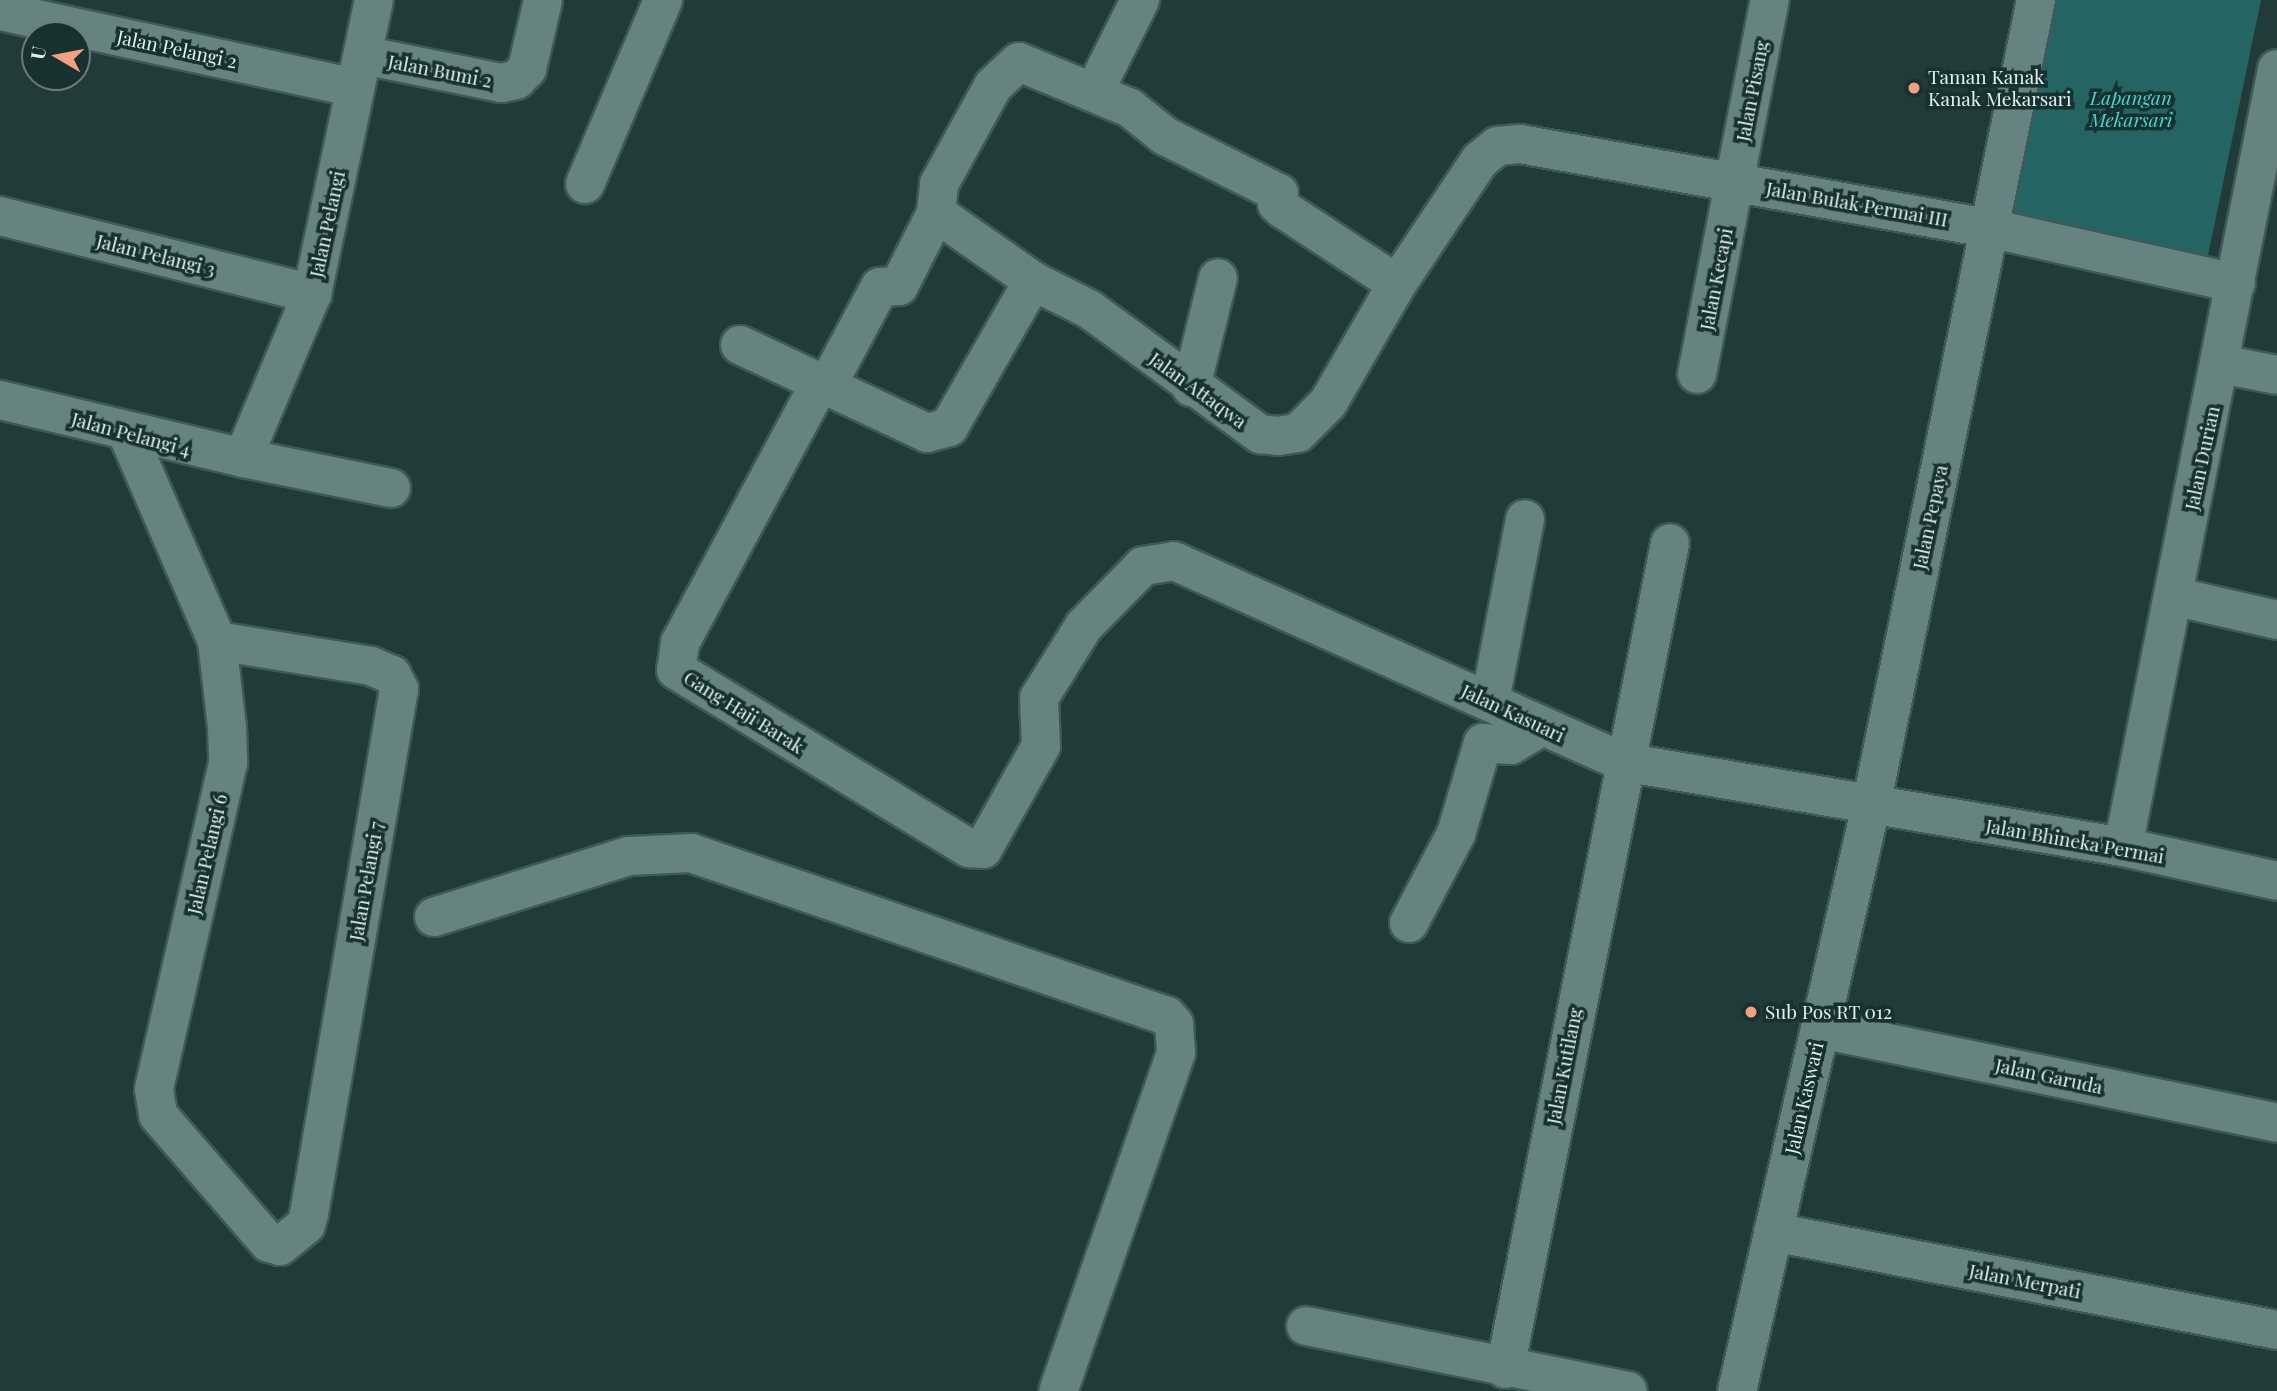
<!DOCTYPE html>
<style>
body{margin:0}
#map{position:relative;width:2277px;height:1391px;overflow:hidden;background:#213b3a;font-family:"Playfair Display",serif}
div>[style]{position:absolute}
.green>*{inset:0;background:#246564}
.roads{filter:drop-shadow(2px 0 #405857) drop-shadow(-2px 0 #405857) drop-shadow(0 2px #405857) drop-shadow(0 -2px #405857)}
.minor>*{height:38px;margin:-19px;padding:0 19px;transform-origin:19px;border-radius:19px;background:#668281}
.dots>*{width:19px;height:19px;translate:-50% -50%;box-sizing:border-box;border:4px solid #173130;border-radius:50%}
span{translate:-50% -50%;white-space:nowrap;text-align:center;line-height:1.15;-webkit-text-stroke:7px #173130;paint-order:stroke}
.street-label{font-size:19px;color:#e1f0f0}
.poi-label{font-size:19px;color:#e1f0f0}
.left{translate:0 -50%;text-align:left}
.park-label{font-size:19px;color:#47d6d3;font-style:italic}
.north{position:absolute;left:21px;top:21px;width:70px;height:70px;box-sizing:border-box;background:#173130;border:2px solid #687d7d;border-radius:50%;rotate:280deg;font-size:19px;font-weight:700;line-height:28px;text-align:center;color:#e1f0f0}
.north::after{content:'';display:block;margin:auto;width:24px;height:32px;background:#f2a07f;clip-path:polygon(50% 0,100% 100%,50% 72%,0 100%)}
</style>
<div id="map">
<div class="green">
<div style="clip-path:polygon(2046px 0,2261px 0,2204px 275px,2003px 208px)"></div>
</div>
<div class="roads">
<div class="minor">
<div style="left:0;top:11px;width:363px;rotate:12.2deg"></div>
<div style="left:363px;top:55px;width:141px;rotate:11.5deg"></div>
<div style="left:501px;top:83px;width:15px;rotate:-11deg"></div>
<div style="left:516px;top:80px;width:16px;rotate:-45deg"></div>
<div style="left:527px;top:69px;width:71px;rotate:-76.9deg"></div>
<div style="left:1094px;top:92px;width:103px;rotate:-63.4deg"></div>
<div style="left:585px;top:184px;width:200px;rotate:-67deg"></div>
<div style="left:936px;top:213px;width:118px;rotate:35deg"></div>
<div style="left:1033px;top:281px;width:63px;rotate:26.6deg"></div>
<div style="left:1089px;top:309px;width:212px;rotate:36.2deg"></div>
<div style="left:1260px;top:434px;width:18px;rotate:6deg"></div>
<div style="left:1278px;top:436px;width:20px;rotate:-9deg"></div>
<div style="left:1298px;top:433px;width:42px;rotate:-45deg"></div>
<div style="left:1328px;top:403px;width:138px;rotate:-59.9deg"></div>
<div style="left:1397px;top:284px;width:149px;rotate:-56.2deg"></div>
<div style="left:1480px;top:160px;width:22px;rotate:-39deg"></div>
<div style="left:1497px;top:146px;width:23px;rotate:-5deg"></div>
<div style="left:1520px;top:144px;width:476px;rotate:10.2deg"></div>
<div style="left:1989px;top:228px;width:253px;rotate:12.6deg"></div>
<div style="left:936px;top:213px;width:29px;rotate:-84deg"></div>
<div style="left:939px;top:184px;width:112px;rotate:-61.1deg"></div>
<div style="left:993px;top:86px;width:35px;rotate:-43deg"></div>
<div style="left:1019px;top:62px;width:120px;rotate:22.5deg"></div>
<div style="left:1130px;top:108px;width:45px;rotate:38.7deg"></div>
<div style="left:1165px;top:136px;width:127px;rotate:26.6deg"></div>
<div style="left:1279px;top:193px;width:11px;rotate:100deg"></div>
<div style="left:1277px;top:204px;width:8px;rotate:40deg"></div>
<div style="left:1283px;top:209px;width:136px;rotate:33.3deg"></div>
<div style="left:0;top:216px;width:322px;rotate:14deg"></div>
<div style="left:740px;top:345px;width:207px;rotate:25.2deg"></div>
<div style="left:927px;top:433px;width:23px;rotate:-15deg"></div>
<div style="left:949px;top:427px;width:168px;rotate:-60.1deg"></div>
<div style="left:2221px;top:364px;width:57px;rotate:11.1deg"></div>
<div style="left:1697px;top:374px;width:381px;rotate:-79deg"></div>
<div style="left:820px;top:383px;width:295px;rotate:118.3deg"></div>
<div style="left:680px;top:643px;width:27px;rotate:98deg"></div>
<div style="left:676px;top:670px;width:343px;rotate:31.3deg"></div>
<div style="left:969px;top:848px;width:14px;rotate:4deg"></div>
<div style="left:983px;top:849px;width:118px;rotate:-60.6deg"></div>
<div style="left:1041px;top:746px;width:48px;rotate:-92.4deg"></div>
<div style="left:1039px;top:698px;width:85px;rotate:-58deg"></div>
<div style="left:1084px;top:626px;width:84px;rotate:-45.5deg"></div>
<div style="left:1143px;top:566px;width:31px;rotate:-9deg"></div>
<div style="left:1174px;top:561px;width:492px;rotate:24.1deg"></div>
<div style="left:1623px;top:762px;width:507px;rotate:9.65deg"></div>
<div style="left:2123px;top:847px;width:158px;rotate:12.4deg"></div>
<div style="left:820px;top:383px;width:14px;rotate:-30deg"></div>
<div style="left:832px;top:376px;width:101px;rotate:-61.7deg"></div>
<div style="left:880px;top:287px;width:19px;rotate:-3deg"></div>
<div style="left:899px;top:286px;width:82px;rotate:-63.1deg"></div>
<div style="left:1191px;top:387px;width:112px;rotate:-76.1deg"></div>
<div style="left:0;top:400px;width:250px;rotate:13.4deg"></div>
<div style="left:243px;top:458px;width:178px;rotate:-67.2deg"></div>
<div style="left:312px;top:294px;width:300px;rotate:-78.1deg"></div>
<div style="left:127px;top:433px;width:227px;rotate:66.6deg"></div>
<div style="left:217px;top:641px;width:87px;rotate:83.4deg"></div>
<div style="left:227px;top:727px;width:36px;rotate:88deg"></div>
<div style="left:228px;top:763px;width:334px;rotate:102.8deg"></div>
<div style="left:154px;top:1089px;width:26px;rotate:81deg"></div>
<div style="left:158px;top:1115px;width:169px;rotate:49.1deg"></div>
<div style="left:269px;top:1243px;width:11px;rotate:15deg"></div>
<div style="left:280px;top:1246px;width:33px;rotate:-39deg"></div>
<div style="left:306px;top:1225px;width:11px;rotate:-75deg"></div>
<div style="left:309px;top:1214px;width:533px;rotate:-80.27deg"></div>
<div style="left:399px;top:689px;width:16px;rotate:-117deg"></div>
<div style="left:392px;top:675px;width:23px;rotate:-157deg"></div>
<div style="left:371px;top:666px;width:156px;rotate:-170.8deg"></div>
<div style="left:243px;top:458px;width:151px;rotate:11.5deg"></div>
<div style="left:2173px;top:596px;width:107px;rotate:13deg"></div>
<div style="left:1490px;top:701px;width:185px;rotate:-79.1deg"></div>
<div style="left:2123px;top:847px;width:793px;rotate:-78.8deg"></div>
<div style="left:434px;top:917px;width:204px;rotate:-17.4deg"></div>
<div style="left:629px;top:856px;width:62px;rotate:-2.8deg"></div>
<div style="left:691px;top:853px;width:503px;rotate:18.9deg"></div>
<div style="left:1167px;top:1016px;width:11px;rotate:49deg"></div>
<div style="left:1174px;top:1024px;width:29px;rotate:86deg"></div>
<div style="left:1176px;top:1053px;width:358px;rotate:109.2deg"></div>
<div style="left:1409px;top:923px;width:101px;rotate:-62.2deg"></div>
<div style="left:1456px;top:834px;width:95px;rotate:-73.5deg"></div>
<div style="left:1483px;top:743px;width:28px;rotate:4deg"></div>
<div style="left:1511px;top:745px;width:35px;rotate:-31deg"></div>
<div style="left:1820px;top:1029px;width:467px;rotate:11.6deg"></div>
<div style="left:1773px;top:1232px;width:513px;rotate:11deg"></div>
<div style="left:1306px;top:1326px;width:328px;rotate:11.4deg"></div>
<div style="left:1505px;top:1369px;width:842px;rotate:-78.7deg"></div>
<div style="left:1737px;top:1391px;width:600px;rotate:-77.1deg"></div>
<div style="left:1871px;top:806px;width:823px;rotate:-78.43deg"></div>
</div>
</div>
<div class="dots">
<div style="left:1914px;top:88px;background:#f2a07f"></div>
<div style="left:1751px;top:1012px;background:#f2a07f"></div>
</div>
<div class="street-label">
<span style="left:177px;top:49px;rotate:12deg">Jalan Pelangi 2</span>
<span style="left:440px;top:71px;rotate:11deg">Jalan Bumi 2</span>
<span style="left:1752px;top:91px;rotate:-79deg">Jalan Pisang</span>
<span style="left:1857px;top:204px;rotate:10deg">Jalan Bulak Permai III</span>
<span style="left:327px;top:224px;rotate:-78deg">Jalan Pelangi</span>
<span style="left:156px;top:255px;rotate:14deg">Jalan Pelangi 3</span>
<span style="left:1716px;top:279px;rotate:-79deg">Jalan Kecapi</span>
<span style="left:1198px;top:390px;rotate:36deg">Jalan Attaqwa</span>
<span style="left:131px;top:434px;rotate:15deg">Jalan Pelangi 4</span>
<span style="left:2202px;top:458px;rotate:-78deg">Jalan Durian</span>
<span style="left:1930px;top:517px;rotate:-78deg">Jalan Pepaya</span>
<span style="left:744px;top:712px;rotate:32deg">Gang Haji Barak</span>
<span style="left:1513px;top:713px;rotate:25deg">Jalan Kasuari</span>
<span style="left:2075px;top:841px;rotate:10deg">Jalan Bhineka Permai</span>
<span style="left:207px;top:854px;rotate:-77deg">Jalan Pelangi 6</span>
<span style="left:366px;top:881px;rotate:-80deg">Jalan Pelangi 7</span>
<span style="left:1564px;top:1066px;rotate:-79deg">Jalan Kutilang</span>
<span style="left:2049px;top:1076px;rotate:12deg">Jalan Garuda</span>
<span style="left:1804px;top:1098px;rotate:-77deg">Jalan Kaswari</span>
<span style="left:2025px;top:1281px;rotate:11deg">Jalan Merpati</span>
</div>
<div class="poi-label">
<span class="left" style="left:1928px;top:88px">Taman Kanak<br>Kanak Mekarsari</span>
<span class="left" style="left:1765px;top:1012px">Sub Pos RT 012</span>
</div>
<div class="park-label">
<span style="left:2131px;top:109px">Lapangan<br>Mekarsari</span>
</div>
<div class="north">U</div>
</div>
